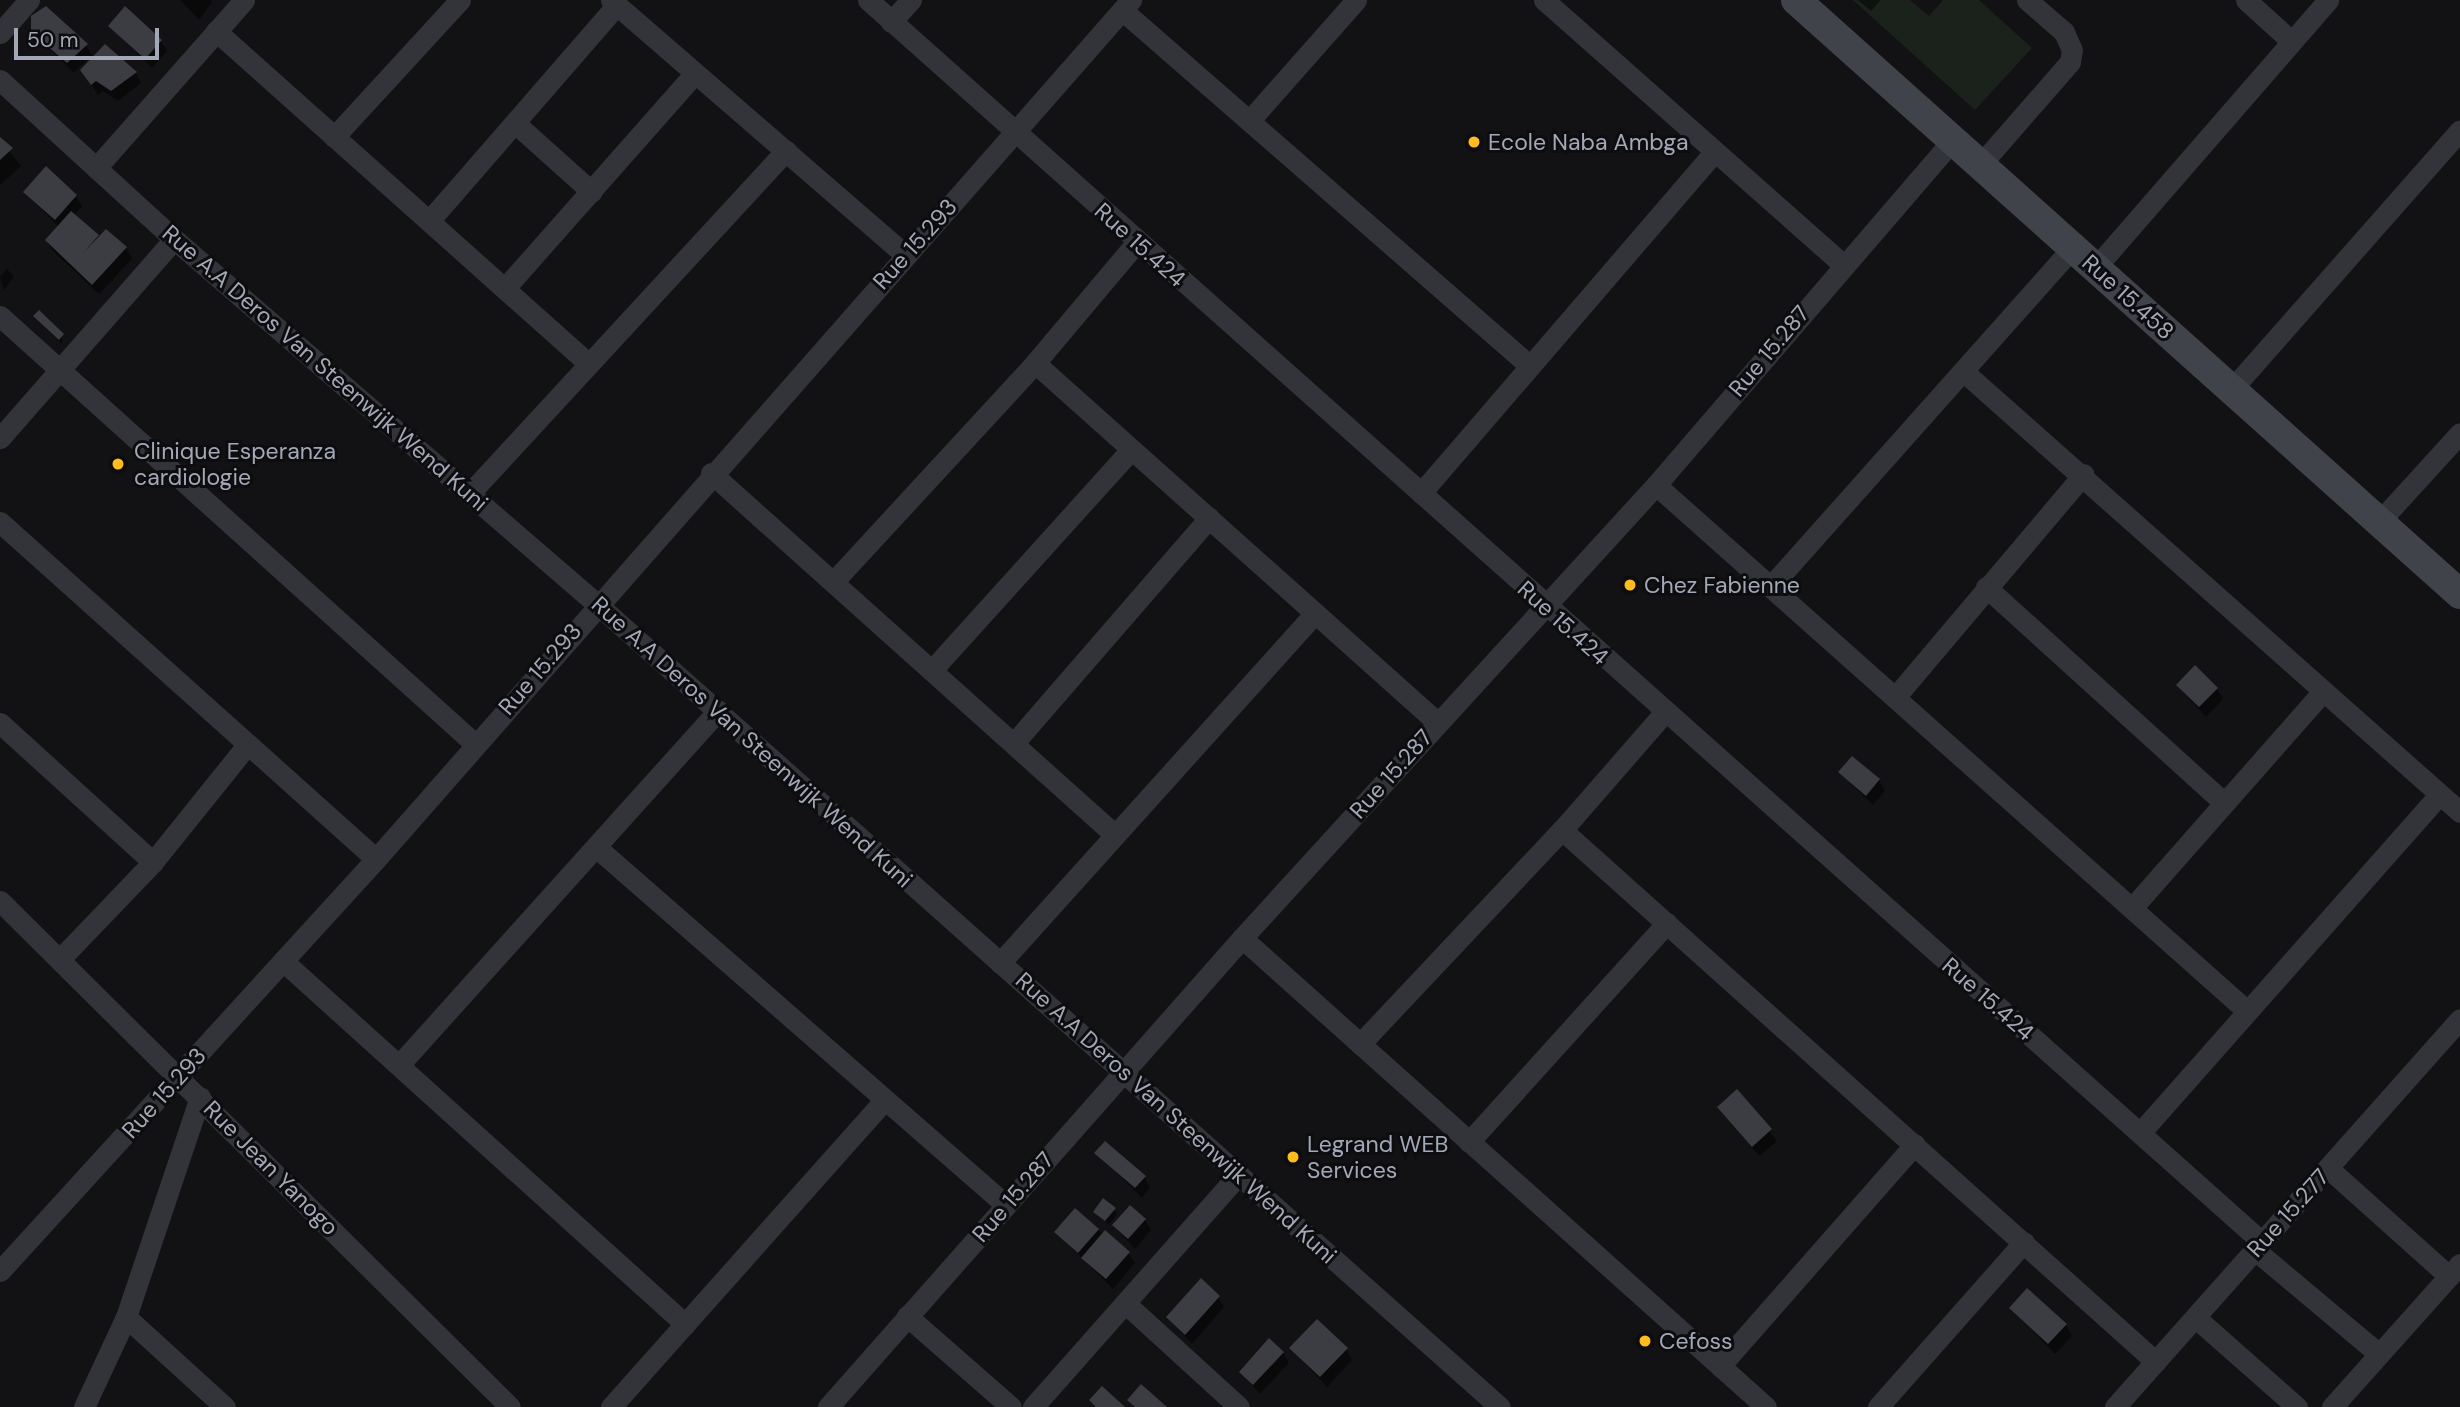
<!DOCTYPE html>
<style>
body{margin:0}
#map{position:relative;width:2460px;height:1407px;overflow:hidden;background:#121214;font-family:"DM Sans",sans-serif}
div>[style]{position:absolute}
.green>*{inset:0;background:#1a221b}
.shadow>*{inset:0;background:#0007}
.building>*{inset:0;background:#3c3d42}
.street>*{height:21px;margin:-10.5px;padding:0 10.5px;transform-origin:10.5px;border-radius:10.5px;background:#33343a}
.secondary>*{height:30px;margin:-15px;padding:0 15px;transform-origin:15px;border-radius:15px;background:#41434a}
.dots>*{width:19px;height:19px;translate:-50% -50%;box-sizing:border-box;border:4px solid #0d0d0f;border-radius:50%}
span{translate:-50% -50%;white-space:nowrap;text-align:center;line-height:1.15;-webkit-text-stroke:6px #0d0d0f;paint-order:stroke}
.poi-label{font-size:23px;color:#a2a8b6}
.left{translate:0 -50%;text-align:left}
.street-label{font-size:23px;color:#a2a8b6}
.scale{position:absolute;left:14px;top:28px;width:145px;height:32px;box-sizing:border-box;border:4px solid #a2a8b6;border-top:0;padding-left:9px;font-size:21px;line-height:24px;white-space:nowrap;color:#a2a8b6;-webkit-text-stroke:5px #0d0d0f;paint-order:stroke}
</style>
<div id="map">
<div class="green">
<div style="clip-path:polygon(1853px 0,1910px 0,1929px 16px,1943px 0,1979px 0,2032px 48px,1975px 110px)"></div>
</div>
<div class="shadow">
<div style="clip-path:polygon(180px 0,210px 0,212px 2px,199px 20px)"></div>
<div style="clip-path:polygon(1858px 0,1881px 0,1871px 11px)"></div>
<div style="clip-path:polygon(110px 26px,161px 41px,167px 51px,152px 68px)"></div>
<div style="clip-path:polygon(32px 31px,86px 45px,94px 58px,136px 73px,141px 83px,118px 101px,103px 91px,98px 95px,89px 81px,90px 57px,74px 73px)"></div>
<div style="clip-path:polygon(0 139px,21px 166px,0 185px)"></div>
<div style="clip-path:polygon(25px 192px,76px 196px,82px 207px,74px 215px,99px 239px,106px 232px,126px 248px,132px 259px,99px 294px,53px 251px,47px 241px,59px 227px)"></div>
<div style="clip-path:polygon(7px 269px,14px 277px,4px 290px,0 277px)"></div>
<div style="clip-path:polygon(35px 316px,62px 335px,62px 344px,38px 321px)"></div>
<div style="clip-path:polygon(2178px 686px,2217px 689px,2223px 699px,2206px 717px)"></div>
<div style="clip-path:polygon(1841px 773px,1879px 780px,1885px 791px,1873px 805px)"></div>
<div style="clip-path:polygon(1737px 1091px,1777px 1141px,1759px 1156px,1719px 1107px)"></div>
<div style="clip-path:polygon(1097px 1153px,1144px 1177px,1150px 1187px,1142px 1198px)"></div>
<div style="clip-path:polygon(1114px 1209px,1117px 1214px,1109px 1225px,1095px 1212px)"></div>
<div style="clip-path:polygon(1145px 1220px,1151px 1230px,1135px 1249px,1114px 1226px)"></div>
<div style="clip-path:polygon(1098px 1230px,1128px 1253px,1135px 1263px,1113px 1289px,1056px 1232px)"></div>
<div style="clip-path:polygon(1218px 1297px,1224px 1307px,1192px 1344px,1168px 1318px)"></div>
<div style="clip-path:polygon(2011px 1308px,2066px 1325px,2072px 1336px,2055px 1354px)"></div>
<div style="clip-path:polygon(1292px 1349px,1346px 1349px,1352px 1360px,1327px 1387px)"></div>
<div style="clip-path:polygon(1283px 1353px,1289px 1363px,1260px 1394px,1241px 1372px)"></div>
</div>
<div class="building">
<div style="clip-path:polygon(46px 6px,88px 44px,67px 63px,31px 32px,31px 16px)"></div>
<div style="clip-path:polygon(125px 6px,162px 40px,145px 59px,108px 26px)"></div>
<div style="clip-path:polygon(105px 44px,137px 72px,111px 91px,96px 81px,91px 85px,80px 70px)"></div>
<div style="clip-path:polygon(0 137px,13px 148px,0 160px)"></div>
<div style="clip-path:polygon(46px 166px,77px 195px,55px 220px,23px 192px)"></div>
<div style="clip-path:polygon(71px 211px,99px 235px,83px 253px,106px 229px,127px 247px,92px 285px,45px 240px)"></div>
<div style="clip-path:polygon(39px 310px,64px 334px,59px 340px,33px 316px)"></div>
<div style="clip-path:polygon(2195px 665px,2218px 688px,2199px 707px,2176px 685px)"></div>
<div style="clip-path:polygon(1852px 756px,1880px 779px,1866px 796px,1838px 772px)"></div>
<div style="clip-path:polygon(1737px 1089px,1772px 1129px,1752px 1147px,1717px 1107px)"></div>
<div style="clip-path:polygon(1105px 1141px,1146px 1176px,1135px 1188px,1094px 1153px)"></div>
<div style="clip-path:polygon(1103px 1198px,1116px 1208px,1105px 1221px,1093px 1212px)"></div>
<div style="clip-path:polygon(1130px 1205px,1146px 1219px,1128px 1239px,1112px 1225px)"></div>
<div style="clip-path:polygon(1075px 1208px,1099px 1229px,1078px 1253px,1054px 1232px)"></div>
<div style="clip-path:polygon(1105px 1230px,1130px 1252px,1106px 1279px,1081px 1258px)"></div>
<div style="clip-path:polygon(1201px 1278px,1220px 1296px,1185px 1335px,1166px 1317px)"></div>
<div style="clip-path:polygon(2027px 1288px,2067px 1324px,2048px 1344px,2009px 1308px)"></div>
<div style="clip-path:polygon(1317px 1319px,1348px 1348px,1320px 1377px,1289px 1348px)"></div>
<div style="clip-path:polygon(1269px 1338px,1284px 1352px,1253px 1385px,1239px 1372px)"></div>
<div style="clip-path:polygon(1141px 1384px,1167px 1407px,1135px 1407px,1127px 1400px)"></div>
<div style="clip-path:polygon(1102px 1386px,1125px 1407px,1096px 1407px,1089px 1400px)"></div>
</div>
<div class="street">
<div style="left:611px;top:0;width:389px;rotate:40.9deg"></div>
<div style="left:868px;top:0;width:1867px;rotate:41.7deg"></div>
<div style="left:1544px;top:0;width:398px;rotate:41.5deg"></div>
<div style="left:2246px;top:0;width:61px;rotate:42.3deg"></div>
<div style="left:1122px;top:10px;width:540px;rotate:41.1deg"></div>
<div style="left:891px;top:22px;width:30px;rotate:-48deg"></div>
<div style="left:216px;top:31px;width:500px;rotate:41.76deg"></div>
<div style="left:0;top:33px;width:44px;rotate:-48.7deg"></div>
<div style="left:0;top:80px;width:236px;rotate:42.4deg"></div>
<div style="left:174px;top:239px;width:559px;rotate:40.79deg"></div>
<div style="left:597px;top:604px;width:1208px;rotate:41.65deg"></div>
<div style="left:1250px;top:120px;width:160px;rotate:-48.5deg"></div>
<div style="left:515px;top:123px;width:103px;rotate:41.9deg"></div>
<div style="left:334px;top:137px;width:186px;rotate:-47.4deg"></div>
<div style="left:1981px;top:164px;width:135px;rotate:-48.9deg"></div>
<div style="left:2070px;top:62px;width:12px;rotate:-81deg"></div>
<div style="left:2072px;top:50px;width:20px;rotate:-114deg"></div>
<div style="left:2064px;top:32px;width:49px;rotate:-139.1deg"></div>
<div style="left:96px;top:168px;width:224px;rotate:-48.6deg"></div>
<div style="left:429px;top:221px;width:286px;rotate:-49deg"></div>
<div style="left:2096px;top:267px;width:354px;rotate:-49deg"></div>
<div style="left:505px;top:288px;width:286px;rotate:-48.5deg"></div>
<div style="left:0;top:316px;width:639px;rotate:42.02deg"></div>
<div style="left:1035px;top:363px;width:539px;rotate:41.77deg"></div>
<div style="left:1964px;top:372px;width:663px;rotate:41.58deg"></div>
<div style="left:2231px;top:390px;width:346px;rotate:-48.6deg"></div>
<div style="left:0;top:438px;width:264px;rotate:-48.8deg"></div>
<div style="left:711px;top:473px;width:542px;rotate:41.86deg"></div>
<div style="left:1656px;top:485px;width:791px;rotate:41.67deg"></div>
<div style="left:470px;top:493px;width:466px;rotate:-47.3deg"></div>
<div style="left:1421px;top:493px;width:448px;rotate:-49.3deg"></div>
<div style="left:0;top:522px;width:505px;rotate:41.87deg"></div>
<div style="left:2379px;top:522px;width:120px;rotate:-47.7deg"></div>
<div style="left:835px;top:580px;width:295px;rotate:-47.3deg"></div>
<div style="left:1035px;top:363px;width:158px;rotate:-49.9deg"></div>
<div style="left:1772px;top:585px;width:453px;rotate:-48.3deg"></div>
<div style="left:1986px;top:587px;width:321px;rotate:42.2deg"></div>
<div style="left:932px;top:670px;width:297px;rotate:-47.9deg"></div>
<div style="left:1897px;top:695px;width:289px;rotate:-49.8deg"></div>
<div style="left:0;top:723px;width:207px;rotate:42.3deg"></div>
<div style="left:1014px;top:743px;width:298px;rotate:-49.1deg"></div>
<div style="left:1562px;top:830px;width:797px;rotate:41.85deg"></div>
<div style="left:596px;top:847px;width:544px;rotate:41.13deg"></div>
<div style="left:0;top:901px;width:718px;rotate:44.77deg"></div>
<div style="left:2132px;top:908px;width:289px;rotate:-48.6deg"></div>
<div style="left:1242px;top:938px;width:703px;rotate:41.83deg"></div>
<div style="left:61px;top:958px;width:133px;rotate:-46.2deg"></div>
<div style="left:153px;top:862px;width:151px;rotate:-51.2deg"></div>
<div style="left:283px;top:961px;width:542px;rotate:42.08deg"></div>
<div style="left:1000px;top:963px;width:471px;rotate:-48deg"></div>
<div style="left:1360px;top:1044px;width:294px;rotate:-46.7deg"></div>
<div style="left:1562px;top:830px;width:155px;rotate:-48.9deg"></div>
<div style="left:399px;top:1065px;width:477px;rotate:-48deg"></div>
<div style="left:2140px;top:1133px;width:451px;rotate:-48.5deg"></div>
<div style="left:1469px;top:1142px;width:295px;rotate:-47.9deg"></div>
<div style="left:2328px;top:1168px;width:162px;rotate:41.8deg"></div>
<div style="left:2255px;top:1250px;width:162px;rotate:40deg"></div>
<div style="left:0;top:1271px;width:558px;rotate:-47.62deg"></div>
<div style="left:376px;top:859px;width:1144px;rotate:-48.69deg"></div>
<div style="left:1125px;top:1303px;width:154px;rotate:42.4deg"></div>
<div style="left:907px;top:1316px;width:138px;rotate:41.2deg"></div>
<div style="left:126px;top:1317px;width:134px;rotate:42.3deg"></div>
<div style="left:2196px;top:1318px;width:135px;rotate:41.4deg"></div>
<div style="left:1720px;top:1366px;width:295px;rotate:-48.7deg"></div>
<div style="left:84px;top:1407px;width:99px;rotate:-65deg"></div>
<div style="left:126px;top:1317px;width:232px;rotate:-71.4deg"></div>
<div style="left:611px;top:1407px;width:409px;rotate:-48.3deg"></div>
<div style="left:828px;top:1407px;width:626px;rotate:-48.56deg"></div>
<div style="left:1242px;top:938px;width:614px;rotate:-47.58deg"></div>
<div style="left:1656px;top:485px;width:455px;rotate:-49.3deg"></div>
<div style="left:1033px;top:1407px;width:311px;rotate:-48.5deg"></div>
<div style="left:1878px;top:1407px;width:220px;rotate:-48.5deg"></div>
<div style="left:2115px;top:1407px;width:519px;rotate:-48.36deg"></div>
<div style="left:2332px;top:1407px;width:192px;rotate:-48.2deg"></div>
</div>
<div class="secondary">
<div style="left:1796px;top:0;width:891px;rotate:41.82deg"></div>
</div>
<div class="dots">
<div style="left:1474px;top:142px;background:#ffbc1f"></div>
<div style="left:118px;top:464px;background:#ffbc1f"></div>
<div style="left:1630px;top:585px;background:#ffbc1f"></div>
<div style="left:1293px;top:1157px;background:#ffbc1f"></div>
<div style="left:1645px;top:1341px;background:#ffbc1f"></div>
</div>
<div class="poi-label">
<span class="left" style="left:1488px;top:142px">Ecole Naba Ambga</span>
<span class="left" style="left:134px;top:464px">Clinique Esperanza<br>cardiologie</span>
<span class="left" style="left:1644px;top:585px">Chez Fabienne</span>
<span class="left" style="left:1307px;top:1157px">Legrand WEB<br>Services</span>
<span class="left" style="left:1659px;top:1341px">Cefoss</span>
</div>
<div class="street-label">
<span style="left:915px;top:244px;rotate:-48deg">Rue 15.293</span>
<span style="left:1140px;top:245px;rotate:42deg">Rue 15.424</span>
<span style="left:2128px;top:297px;rotate:42deg">Rue 15.458</span>
<span style="left:1769px;top:351px;rotate:-50deg">Rue 15.287</span>
<span style="left:325px;top:368px;rotate:41deg">Rue A.A Deros Van Steenwijk Wend Kuni</span>
<span style="left:1563px;top:623px;rotate:42deg">Rue 15.424</span>
<span style="left:540px;top:669px;rotate:-49deg">Rue 15.293</span>
<span style="left:752px;top:742px;rotate:42deg">Rue A.A Deros Van Steenwijk Wend Kuni</span>
<span style="left:1391px;top:774px;rotate:-48deg">Rue 15.287</span>
<span style="left:1988px;top:999px;rotate:41deg">Rue 15.424</span>
<span style="left:164px;top:1093px;rotate:-48deg">Rue 15.293</span>
<span style="left:1176px;top:1118px;rotate:42deg">Rue A.A Deros Van Steenwijk Wend Kuni</span>
<span style="left:271px;top:1168px;rotate:45deg">Rue Jean Yanogo</span>
<span style="left:1013px;top:1197px;rotate:-49deg">Rue 15.287</span>
<span style="left:2288px;top:1213px;rotate:-48deg">Rue 15.277</span>
</div>
<div class="scale">50 m</div>
</div>
